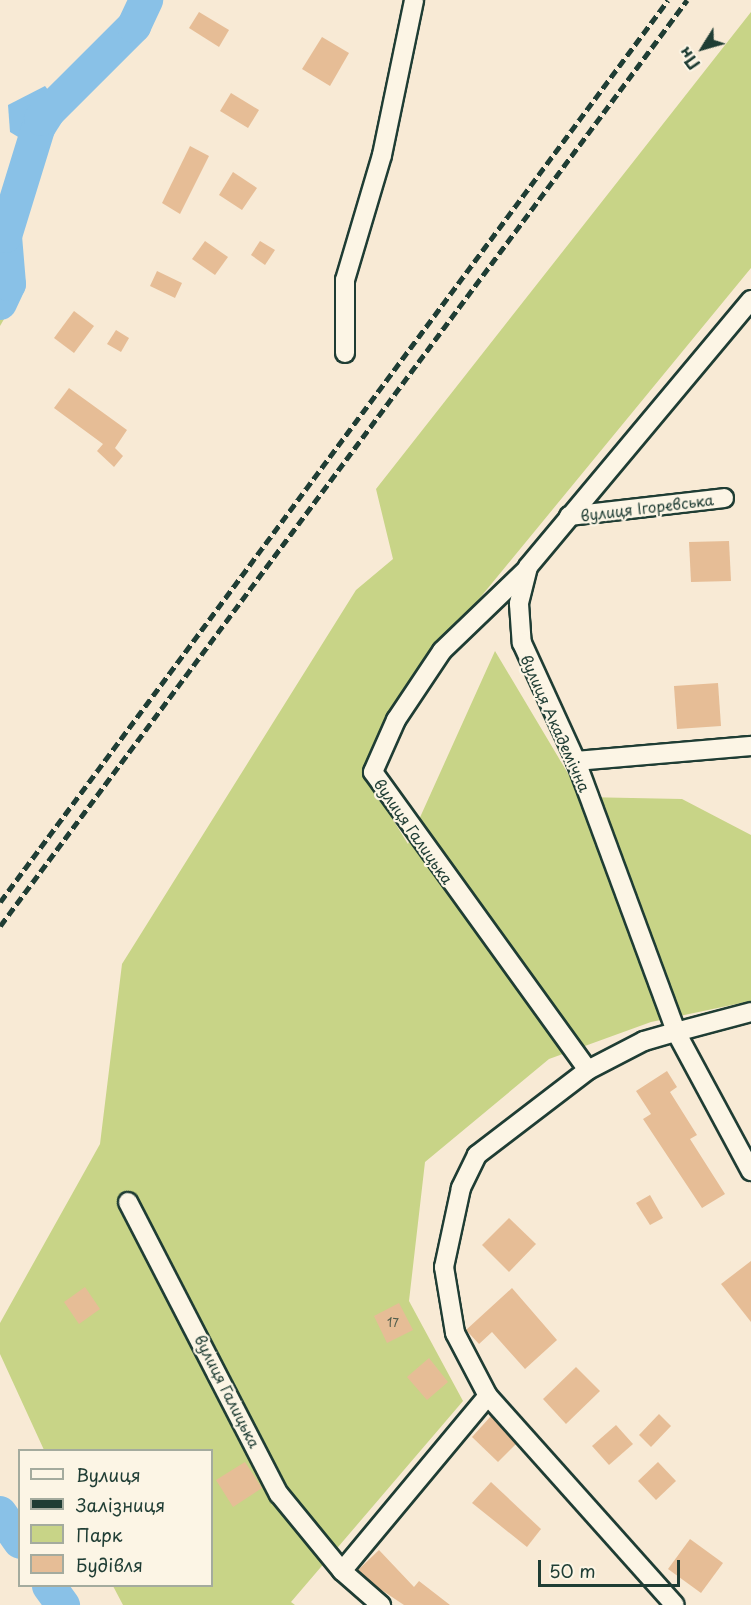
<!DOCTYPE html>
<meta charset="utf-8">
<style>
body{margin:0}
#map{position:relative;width:751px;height:1605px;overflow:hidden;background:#f8ead5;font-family:"Playpen Sans",sans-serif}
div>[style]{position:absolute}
.green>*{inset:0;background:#c8d487}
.water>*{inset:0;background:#89c1e7}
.river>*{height:34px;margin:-17px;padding:0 17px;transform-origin:17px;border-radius:17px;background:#89c1e7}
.building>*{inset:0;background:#e6bd96}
.roads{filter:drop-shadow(2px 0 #1f3d34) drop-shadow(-2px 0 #1f3d34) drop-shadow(0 2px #1f3d34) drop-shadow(0 -2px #1f3d34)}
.minor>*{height:18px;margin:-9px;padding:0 9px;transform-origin:9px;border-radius:9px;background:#fcf5e5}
.rail>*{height:4.5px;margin-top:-2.25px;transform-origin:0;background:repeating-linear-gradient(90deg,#1f3d34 0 9px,transparent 0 13.5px)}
span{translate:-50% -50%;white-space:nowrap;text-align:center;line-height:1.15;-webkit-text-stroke:4.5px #fcf5e5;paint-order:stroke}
.number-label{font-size:12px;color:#515d4c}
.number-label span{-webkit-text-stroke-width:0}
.street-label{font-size:15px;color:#1f3d34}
.legend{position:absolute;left:18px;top:1449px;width:195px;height:138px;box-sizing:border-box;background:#fcf5e5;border:2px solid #a4ab9e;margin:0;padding:8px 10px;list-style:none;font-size:18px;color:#1f3d34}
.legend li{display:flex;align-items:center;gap:12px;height:30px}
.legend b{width:30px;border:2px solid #a4ab9e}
.north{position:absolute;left:673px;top:18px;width:60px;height:60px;-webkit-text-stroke:4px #fcf5e5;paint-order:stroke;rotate:233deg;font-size:16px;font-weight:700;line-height:24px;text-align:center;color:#1f3d34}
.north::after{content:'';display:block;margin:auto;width:21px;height:27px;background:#1f3d34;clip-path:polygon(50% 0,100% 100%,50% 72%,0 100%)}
.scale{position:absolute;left:538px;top:1560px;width:142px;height:27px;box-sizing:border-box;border:3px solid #1f3d34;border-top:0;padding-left:8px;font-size:18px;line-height:21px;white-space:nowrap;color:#1f3d34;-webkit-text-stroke:4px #fcf5e5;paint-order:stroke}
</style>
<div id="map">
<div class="green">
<div style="clip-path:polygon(751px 12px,751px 268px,410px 683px,364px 773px,408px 844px,495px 651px,582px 797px,682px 799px,751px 835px,751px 1001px,651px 1022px,549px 1059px,425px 1162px,409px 1301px,463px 1401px,291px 1602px,295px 1605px,123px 1605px,113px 1586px,212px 1586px,212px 1450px,44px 1450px,0 1354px,0 1323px,100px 1144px,122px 964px,356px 590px,393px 559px,376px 489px)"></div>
<div style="clip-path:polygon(0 273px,14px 302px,0 326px)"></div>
</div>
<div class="water">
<div style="clip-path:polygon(45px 86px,67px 114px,43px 152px,10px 132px,8px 105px)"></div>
</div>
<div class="river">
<div style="left:0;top:303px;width:21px;rotate:-65deg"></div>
<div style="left:9px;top:284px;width:48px;rotate:-94.8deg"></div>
<div style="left:5px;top:236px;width:122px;rotate:-72.9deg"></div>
<div style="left:41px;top:119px;width:132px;rotate:-45deg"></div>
<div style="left:134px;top:26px;width:29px;rotate:-65deg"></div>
<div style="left:0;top:1513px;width:35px;rotate:55deg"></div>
<div style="left:49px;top:1586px;width:24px;rotate:54deg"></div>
</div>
<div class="building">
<div style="clip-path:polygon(199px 12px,229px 30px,219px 47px,189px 28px)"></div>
<div style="clip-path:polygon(322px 37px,349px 53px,330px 86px,302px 69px)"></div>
<div style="clip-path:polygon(231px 93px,259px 110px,248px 128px,220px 111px)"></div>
<div style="clip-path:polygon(190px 146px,209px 156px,180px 214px,162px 203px)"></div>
<div style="clip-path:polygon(233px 172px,257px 188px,242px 210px,219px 195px)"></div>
<div style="clip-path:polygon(205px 241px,228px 257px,215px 275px,192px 259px)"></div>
<div style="clip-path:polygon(260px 241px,275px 250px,265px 265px,251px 255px)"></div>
<div style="clip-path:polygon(157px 271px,182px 283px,175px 298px,150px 286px)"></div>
<div style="clip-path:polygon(74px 311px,94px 326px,74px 353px,54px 338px)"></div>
<div style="clip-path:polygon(116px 330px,129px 338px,121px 352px,107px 344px)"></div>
<div style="clip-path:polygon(69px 388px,127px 430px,115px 448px,123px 456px,114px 467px,97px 451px,103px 444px,54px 408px)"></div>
<div style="clip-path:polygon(729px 541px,731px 581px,691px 582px,689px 542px)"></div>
<div style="clip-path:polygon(718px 683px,721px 726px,677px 729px,674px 686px)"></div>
<div style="clip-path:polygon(667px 1071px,677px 1087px,670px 1092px,697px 1135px,690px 1139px,725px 1194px,702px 1208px,643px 1119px,651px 1114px,636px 1091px)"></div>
<div style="clip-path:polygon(650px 1195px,663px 1218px,650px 1225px,636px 1203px)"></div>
<div style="clip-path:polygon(509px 1218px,536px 1244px,509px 1272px,482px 1245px)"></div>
<div style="clip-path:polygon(751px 1261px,751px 1322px,721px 1284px)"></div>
<div style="clip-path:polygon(85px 1287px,100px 1309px,79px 1324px,64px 1302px)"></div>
<div style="clip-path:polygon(512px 1288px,557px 1340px,525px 1369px,492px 1332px,479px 1344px,466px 1330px)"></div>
<div style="clip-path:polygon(399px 1303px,413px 1330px,387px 1343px,374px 1316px)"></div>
<div style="clip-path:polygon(429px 1358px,448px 1382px,427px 1400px,407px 1377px)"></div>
<div style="clip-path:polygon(576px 1367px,600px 1391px,566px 1424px,543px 1399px)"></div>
<div style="clip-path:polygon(659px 1414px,671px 1426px,651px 1447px,639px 1435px)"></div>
<div style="clip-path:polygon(491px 1416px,516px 1444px,498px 1462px,472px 1437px)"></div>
<div style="clip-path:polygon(616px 1425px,633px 1444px,609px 1465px,592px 1446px)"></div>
<div style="clip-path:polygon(245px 1462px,262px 1488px,233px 1507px,216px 1480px)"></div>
<div style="clip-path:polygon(658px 1462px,676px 1481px,656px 1500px,638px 1481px)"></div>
<div style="clip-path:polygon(491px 1482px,541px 1529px,527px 1547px,472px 1503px)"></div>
<div style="clip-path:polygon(690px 1539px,723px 1563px,701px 1593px,668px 1569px)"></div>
<div style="clip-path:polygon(379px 1550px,414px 1587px,419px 1581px,450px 1605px,404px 1605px,380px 1589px,358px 1570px)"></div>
</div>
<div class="roads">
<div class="minor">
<div style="left:751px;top:300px;width:348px;rotate:129.9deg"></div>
<div style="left:528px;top:567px;width:38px;rotate:104deg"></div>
<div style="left:519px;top:604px;width:39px;rotate:86deg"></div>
<div style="left:522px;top:643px;width:130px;rotate:65.4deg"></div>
<div style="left:576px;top:761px;width:289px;rotate:69.7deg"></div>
<div style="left:676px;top:1032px;width:78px;rotate:-14.9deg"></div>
<div style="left:345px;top:353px;width:73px;rotate:-90deg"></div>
<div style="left:345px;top:280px;width:130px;rotate:-73.5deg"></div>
<div style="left:382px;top:155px;width:158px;rotate:-78.3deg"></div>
<div style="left:569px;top:516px;width:156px;rotate:-6.6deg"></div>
<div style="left:525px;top:571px;width:115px;rotate:136.1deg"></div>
<div style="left:442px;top:651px;width:83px;rotate:123.7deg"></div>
<div style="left:396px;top:720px;width:57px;rotate:113.9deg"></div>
<div style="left:373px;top:772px;width:367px;rotate:54.2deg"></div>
<div style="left:588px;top:1070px;width:63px;rotate:-27.4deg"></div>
<div style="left:644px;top:1041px;width:33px;rotate:-16deg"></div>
<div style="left:676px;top:1032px;width:158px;rotate:61.7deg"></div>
<div style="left:576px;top:761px;width:176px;rotate:-4.9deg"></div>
<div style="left:588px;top:1070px;width:140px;rotate:142.6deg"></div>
<div style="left:477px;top:1155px;width:37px;rotate:116deg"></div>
<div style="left:461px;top:1188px;width:81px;rotate:102.1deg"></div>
<div style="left:444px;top:1267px;width:67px;rotate:80.5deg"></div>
<div style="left:455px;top:1333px;width:71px;rotate:62.4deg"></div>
<div style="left:488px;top:1396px;width:280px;rotate:48.2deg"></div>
<div style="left:128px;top:1202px;width:329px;rotate:62.7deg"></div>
<div style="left:279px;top:1494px;width:99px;rotate:50.7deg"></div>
<div style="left:342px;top:1571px;width:52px;rotate:41.1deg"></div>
<div style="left:342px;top:1571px;width:228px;rotate:-50.2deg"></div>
</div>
</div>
<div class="rail">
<div style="left:0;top:902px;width:1122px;rotate:-53.48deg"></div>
<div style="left:0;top:926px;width:1153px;rotate:-53.43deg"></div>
</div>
<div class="number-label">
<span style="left:393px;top:1323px">17</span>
</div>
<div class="street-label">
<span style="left:647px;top:507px;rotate:-7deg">вулиця Ігоревська</span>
<span style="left:556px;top:723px;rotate:66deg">вулиця Академічна</span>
<span style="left:414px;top:831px;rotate:55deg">вулиця Галицька</span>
<span style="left:228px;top:1391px;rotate:63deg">вулиця Галицька</span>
</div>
<ul class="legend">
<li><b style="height:8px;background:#fcf5e5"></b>Вулиця</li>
<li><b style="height:8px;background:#1f3d34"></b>Залізниця</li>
<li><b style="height:16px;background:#c8d487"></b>Парк</li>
<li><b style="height:16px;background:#e6bd96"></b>Будівля</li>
</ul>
<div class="north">Пн</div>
<div class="scale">50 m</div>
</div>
